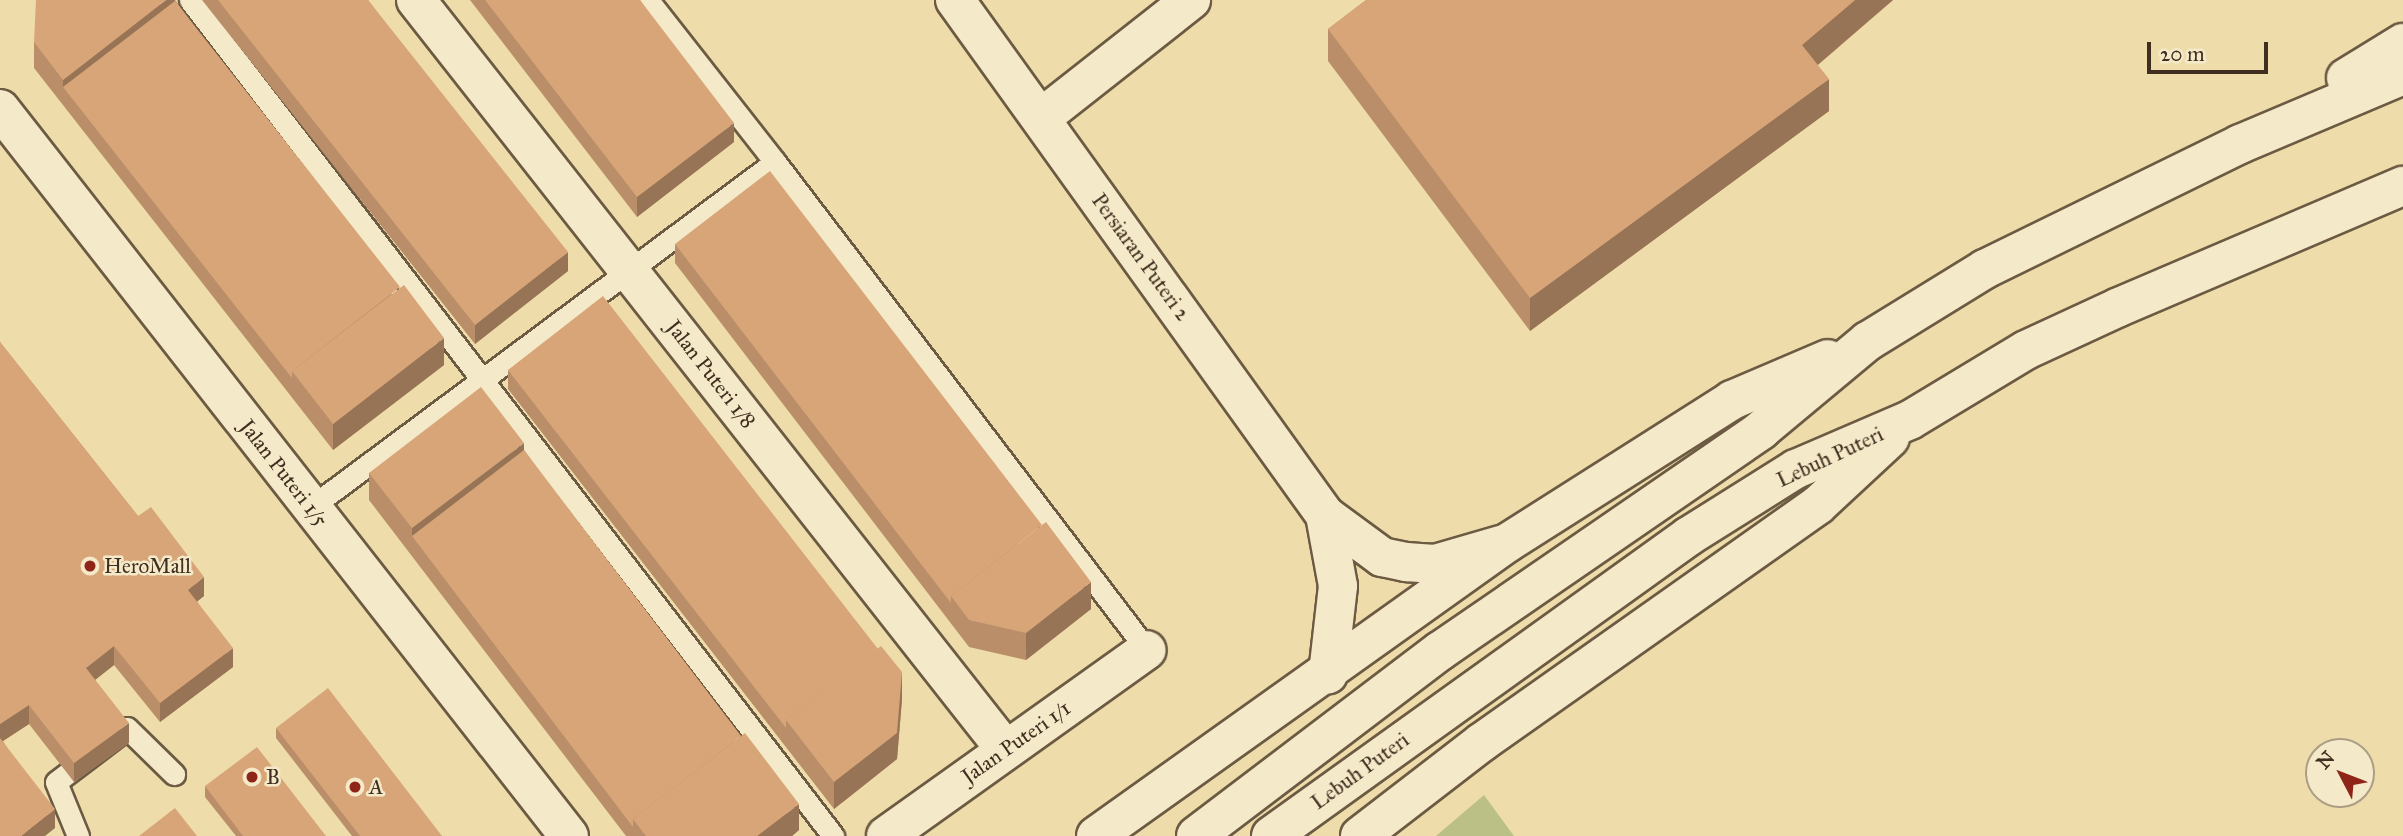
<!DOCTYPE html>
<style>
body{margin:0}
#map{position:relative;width:2403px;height:836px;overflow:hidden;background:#eeddab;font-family:"IM FELL Great Primer",serif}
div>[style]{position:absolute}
.green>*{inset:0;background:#bbc087}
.roads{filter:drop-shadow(2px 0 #6c5a43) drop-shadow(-2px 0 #6c5a43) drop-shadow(0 2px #6c5a43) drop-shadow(0 -2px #6c5a43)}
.service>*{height:21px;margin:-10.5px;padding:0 10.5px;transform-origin:10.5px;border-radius:10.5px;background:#f4e9c8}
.minor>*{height:38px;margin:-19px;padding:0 19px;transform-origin:19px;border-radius:19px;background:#f4e9c8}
.tertiary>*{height:38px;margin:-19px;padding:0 19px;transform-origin:19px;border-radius:19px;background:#f4e9c8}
.secondary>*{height:38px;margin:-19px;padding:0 19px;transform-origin:19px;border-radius:19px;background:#f4e9c8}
.wall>*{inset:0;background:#ba8e68}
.shaded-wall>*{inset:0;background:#977455}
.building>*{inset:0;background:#d8a579}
.dots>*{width:19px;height:19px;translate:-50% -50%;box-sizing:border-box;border:4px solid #f4e9c8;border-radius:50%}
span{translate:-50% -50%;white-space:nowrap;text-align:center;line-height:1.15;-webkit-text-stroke:5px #f4e9c8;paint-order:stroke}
.street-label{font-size:21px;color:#402e20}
.poi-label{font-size:21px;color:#402e20}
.left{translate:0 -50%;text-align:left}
.north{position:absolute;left:2305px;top:738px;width:70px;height:70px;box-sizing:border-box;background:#f4e9c8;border:2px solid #ac9e85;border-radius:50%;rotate:312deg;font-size:19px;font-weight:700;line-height:28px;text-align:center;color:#402e20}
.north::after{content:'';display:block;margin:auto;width:24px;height:32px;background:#8f2418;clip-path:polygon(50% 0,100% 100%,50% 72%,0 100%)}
.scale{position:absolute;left:2147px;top:42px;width:121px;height:32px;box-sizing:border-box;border:4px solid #402e20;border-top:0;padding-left:9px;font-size:21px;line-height:24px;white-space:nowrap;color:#402e20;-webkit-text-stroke:5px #f4e9c8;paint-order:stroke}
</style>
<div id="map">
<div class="green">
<div style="clip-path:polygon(1484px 795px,1514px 836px,1436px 836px)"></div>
</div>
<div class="roads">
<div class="service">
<div style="left:190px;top:0;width:1055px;rotate:52.43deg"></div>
<div style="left:775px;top:162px;width:614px;rotate:52.68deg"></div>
<div style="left:311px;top:507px;width:578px;rotate:-36.63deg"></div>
<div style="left:775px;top:162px;width:206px;rotate:-128.1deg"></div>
<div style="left:78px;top:836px;width:58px;rotate:-112.2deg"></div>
<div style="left:56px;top:782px;width:89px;rotate:-37.3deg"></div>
<div style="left:127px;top:728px;width:66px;rotate:44.4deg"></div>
</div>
<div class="minor">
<div style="left:416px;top:0;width:953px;rotate:51.82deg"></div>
<div style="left:0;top:109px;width:923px;rotate:51.95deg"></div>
<div style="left:1041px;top:118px;width:191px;rotate:-38.2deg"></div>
<div style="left:886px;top:836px;width:320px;rotate:-35.5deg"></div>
</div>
<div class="tertiary">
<div style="left:955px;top:0;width:634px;rotate:54.3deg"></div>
<div style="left:1325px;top:515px;width:71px;rotate:36.4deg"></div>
<div style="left:1382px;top:557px;width:25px;rotate:12deg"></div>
<div style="left:1406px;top:562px;width:29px;rotate:4deg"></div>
<div style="left:1435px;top:564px;width:69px;rotate:-16.1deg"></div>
<div style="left:1325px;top:515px;width:72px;rotate:79.6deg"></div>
<div style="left:1338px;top:586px;width:89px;rotate:96.5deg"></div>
</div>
<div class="secondary">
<div style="left:2346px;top:78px;width:67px;rotate:-31.6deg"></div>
<div style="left:1096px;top:836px;width:505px;rotate:-35.48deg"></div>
<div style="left:1507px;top:543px;width:267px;rotate:-32.4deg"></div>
<div style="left:1732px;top:400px;width:104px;rotate:-23.1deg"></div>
<div style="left:1196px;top:836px;width:306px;rotate:-37.2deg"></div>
<div style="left:1440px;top:651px;width:390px;rotate:-34.5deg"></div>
<div style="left:1761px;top:430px;width:139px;rotate:-39.8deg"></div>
<div style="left:1868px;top:341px;width:137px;rotate:-31.6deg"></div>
<div style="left:1985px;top:269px;width:284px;rotate:-26.1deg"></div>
<div style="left:2240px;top:144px;width:177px;rotate:-22.9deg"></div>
<div style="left:1271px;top:836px;width:515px;rotate:-35.67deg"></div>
<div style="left:1689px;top:536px;width:126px;rotate:-32.1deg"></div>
<div style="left:1796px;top:469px;width:124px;rotate:-23.3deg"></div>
<div style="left:1910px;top:420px;width:135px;rotate:-31.1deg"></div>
<div style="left:2026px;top:350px;width:102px;rotate:-24.8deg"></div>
<div style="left:2119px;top:307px;width:309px;rotate:-23.1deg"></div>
<div style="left:1360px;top:836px;width:154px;rotate:-37.6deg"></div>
<div style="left:1482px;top:742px;width:411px;rotate:-35.2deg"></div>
<div style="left:1818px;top:505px;width:98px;rotate:-42.9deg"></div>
</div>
</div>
<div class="wall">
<div style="clip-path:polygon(175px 0,444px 365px,333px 450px,34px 68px,34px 42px)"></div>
<div style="clip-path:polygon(202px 0,368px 0,568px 271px,475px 344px)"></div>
<div style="clip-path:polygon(470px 0,640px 0,734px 142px,637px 217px)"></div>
<div style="clip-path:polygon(1366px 0,1893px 0,1818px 65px,1829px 111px,1530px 331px,1328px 61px,1328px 29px)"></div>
<div style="clip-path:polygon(675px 244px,1091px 609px,1026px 660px,969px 647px,675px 263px)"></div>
<div style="clip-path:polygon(0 342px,138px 516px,204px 596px,197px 601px,233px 667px,160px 722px,114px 665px,95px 680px,129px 743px,74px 782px,29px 724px,3px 741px,55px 828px,0 836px)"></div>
<div style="clip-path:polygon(508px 370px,902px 699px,897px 759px,834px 809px,508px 389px)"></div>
<div style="clip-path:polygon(524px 450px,799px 830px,792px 836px,626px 836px,369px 500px,369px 473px)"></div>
<div style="clip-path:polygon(276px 728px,442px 836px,352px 836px,276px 738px)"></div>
<div style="clip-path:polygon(205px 786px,326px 836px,236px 836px,205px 797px)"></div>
</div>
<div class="shaded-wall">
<div style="clip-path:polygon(166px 0,175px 0,175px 20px,63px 87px,63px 80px)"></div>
<div style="clip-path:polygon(1855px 0,1893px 0,1802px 78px,1802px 45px)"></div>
<div style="clip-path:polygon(1829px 79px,1829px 111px,1530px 331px,1530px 298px)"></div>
<div style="clip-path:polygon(734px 123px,734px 142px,637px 217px,637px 197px)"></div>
<div style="clip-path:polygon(568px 252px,568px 271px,475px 344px,475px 325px)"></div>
<div style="clip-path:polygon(444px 338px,444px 365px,333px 450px,333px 424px)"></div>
<div style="clip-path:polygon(524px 443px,524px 469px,412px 536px,412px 555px,412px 528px)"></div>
<div style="clip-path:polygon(204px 577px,204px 596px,188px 609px,188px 590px)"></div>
<div style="clip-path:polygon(1091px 582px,1091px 609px,1026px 660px,1026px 633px)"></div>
<div style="clip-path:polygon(114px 646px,114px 665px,86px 687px,86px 668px)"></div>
<div style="clip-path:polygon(233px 648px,233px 667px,160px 722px,160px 703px)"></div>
<div style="clip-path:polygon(902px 672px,902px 699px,897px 759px,834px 809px,834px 782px)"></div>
<div style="clip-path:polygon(29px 705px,29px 724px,0 743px,0 724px)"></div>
<div style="clip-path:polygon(129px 723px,129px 743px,74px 782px,74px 763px)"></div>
<div style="clip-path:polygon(799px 804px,799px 830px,792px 836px,757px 836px)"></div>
<div style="clip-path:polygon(55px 809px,55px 828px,45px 836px,21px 836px)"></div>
</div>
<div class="building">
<div style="clip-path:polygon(36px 0,166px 0,63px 80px,34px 42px)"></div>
<div style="clip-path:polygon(218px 0,368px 0,568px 252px,475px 325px)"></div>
<div style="clip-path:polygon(485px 0,640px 0,734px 123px,637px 197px)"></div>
<div style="clip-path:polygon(1366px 0,1855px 0,1802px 45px,1829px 79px,1530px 298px,1328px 29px)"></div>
<div style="clip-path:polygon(175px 1px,400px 287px,292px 371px,292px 378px,63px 87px)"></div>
<div style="clip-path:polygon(770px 171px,1042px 525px,951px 596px,951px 603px,675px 244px)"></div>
<div style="clip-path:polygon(404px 285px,444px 338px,333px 424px,292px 371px)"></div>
<div style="clip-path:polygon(603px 296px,878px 649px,786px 720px,786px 728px,508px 370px)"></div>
<div style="clip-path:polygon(0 342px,138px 516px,151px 507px,204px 577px,188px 590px,233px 648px,160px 703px,114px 646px,86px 668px,129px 723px,74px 763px,29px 705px,0 724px)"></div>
<div style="clip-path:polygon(481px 387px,524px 443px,412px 528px,369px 473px)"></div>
<div style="clip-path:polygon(524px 450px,741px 736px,633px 819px,633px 827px,412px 536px)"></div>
<div style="clip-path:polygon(1046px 522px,1091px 582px,1026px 633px,969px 620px,951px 596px)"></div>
<div style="clip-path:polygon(881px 646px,902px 672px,897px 733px,834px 782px,786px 720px)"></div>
<div style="clip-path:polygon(328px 688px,442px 836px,360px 836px,276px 728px)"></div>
<div style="clip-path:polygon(745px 733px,799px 804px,757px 836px,646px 836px,633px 819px)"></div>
<div style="clip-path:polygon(0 738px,55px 809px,21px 836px,0 836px)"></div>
<div style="clip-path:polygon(257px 747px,326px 836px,243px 836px,205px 786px)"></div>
<div style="clip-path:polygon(175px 808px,197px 836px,139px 836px)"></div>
</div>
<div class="dots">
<div style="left:90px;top:566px;background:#8f2418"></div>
<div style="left:252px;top:777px;background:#8f2418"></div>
<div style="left:355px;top:787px;background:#8f2418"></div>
</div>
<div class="street-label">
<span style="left:1141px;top:257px;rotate:54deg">Persiaran Puteri 2</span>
<span style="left:711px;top:374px;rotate:52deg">Jalan Puteri 1/8</span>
<span style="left:1830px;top:457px;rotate:-25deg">Lebuh Puteri</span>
<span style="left:284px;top:473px;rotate:52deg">Jalan Puteri 1/5</span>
<span style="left:1016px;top:742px;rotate:-35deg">Jalan Puteri 1/1</span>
<span style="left:1360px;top:771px;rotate:-36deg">Lebuh Puteri</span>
</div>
<div class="poi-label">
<span class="left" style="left:104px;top:566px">HeroMall</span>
<span class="left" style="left:266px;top:777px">B</span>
<span class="left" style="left:369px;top:787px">A</span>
</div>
<div class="north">N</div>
<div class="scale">20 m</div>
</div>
